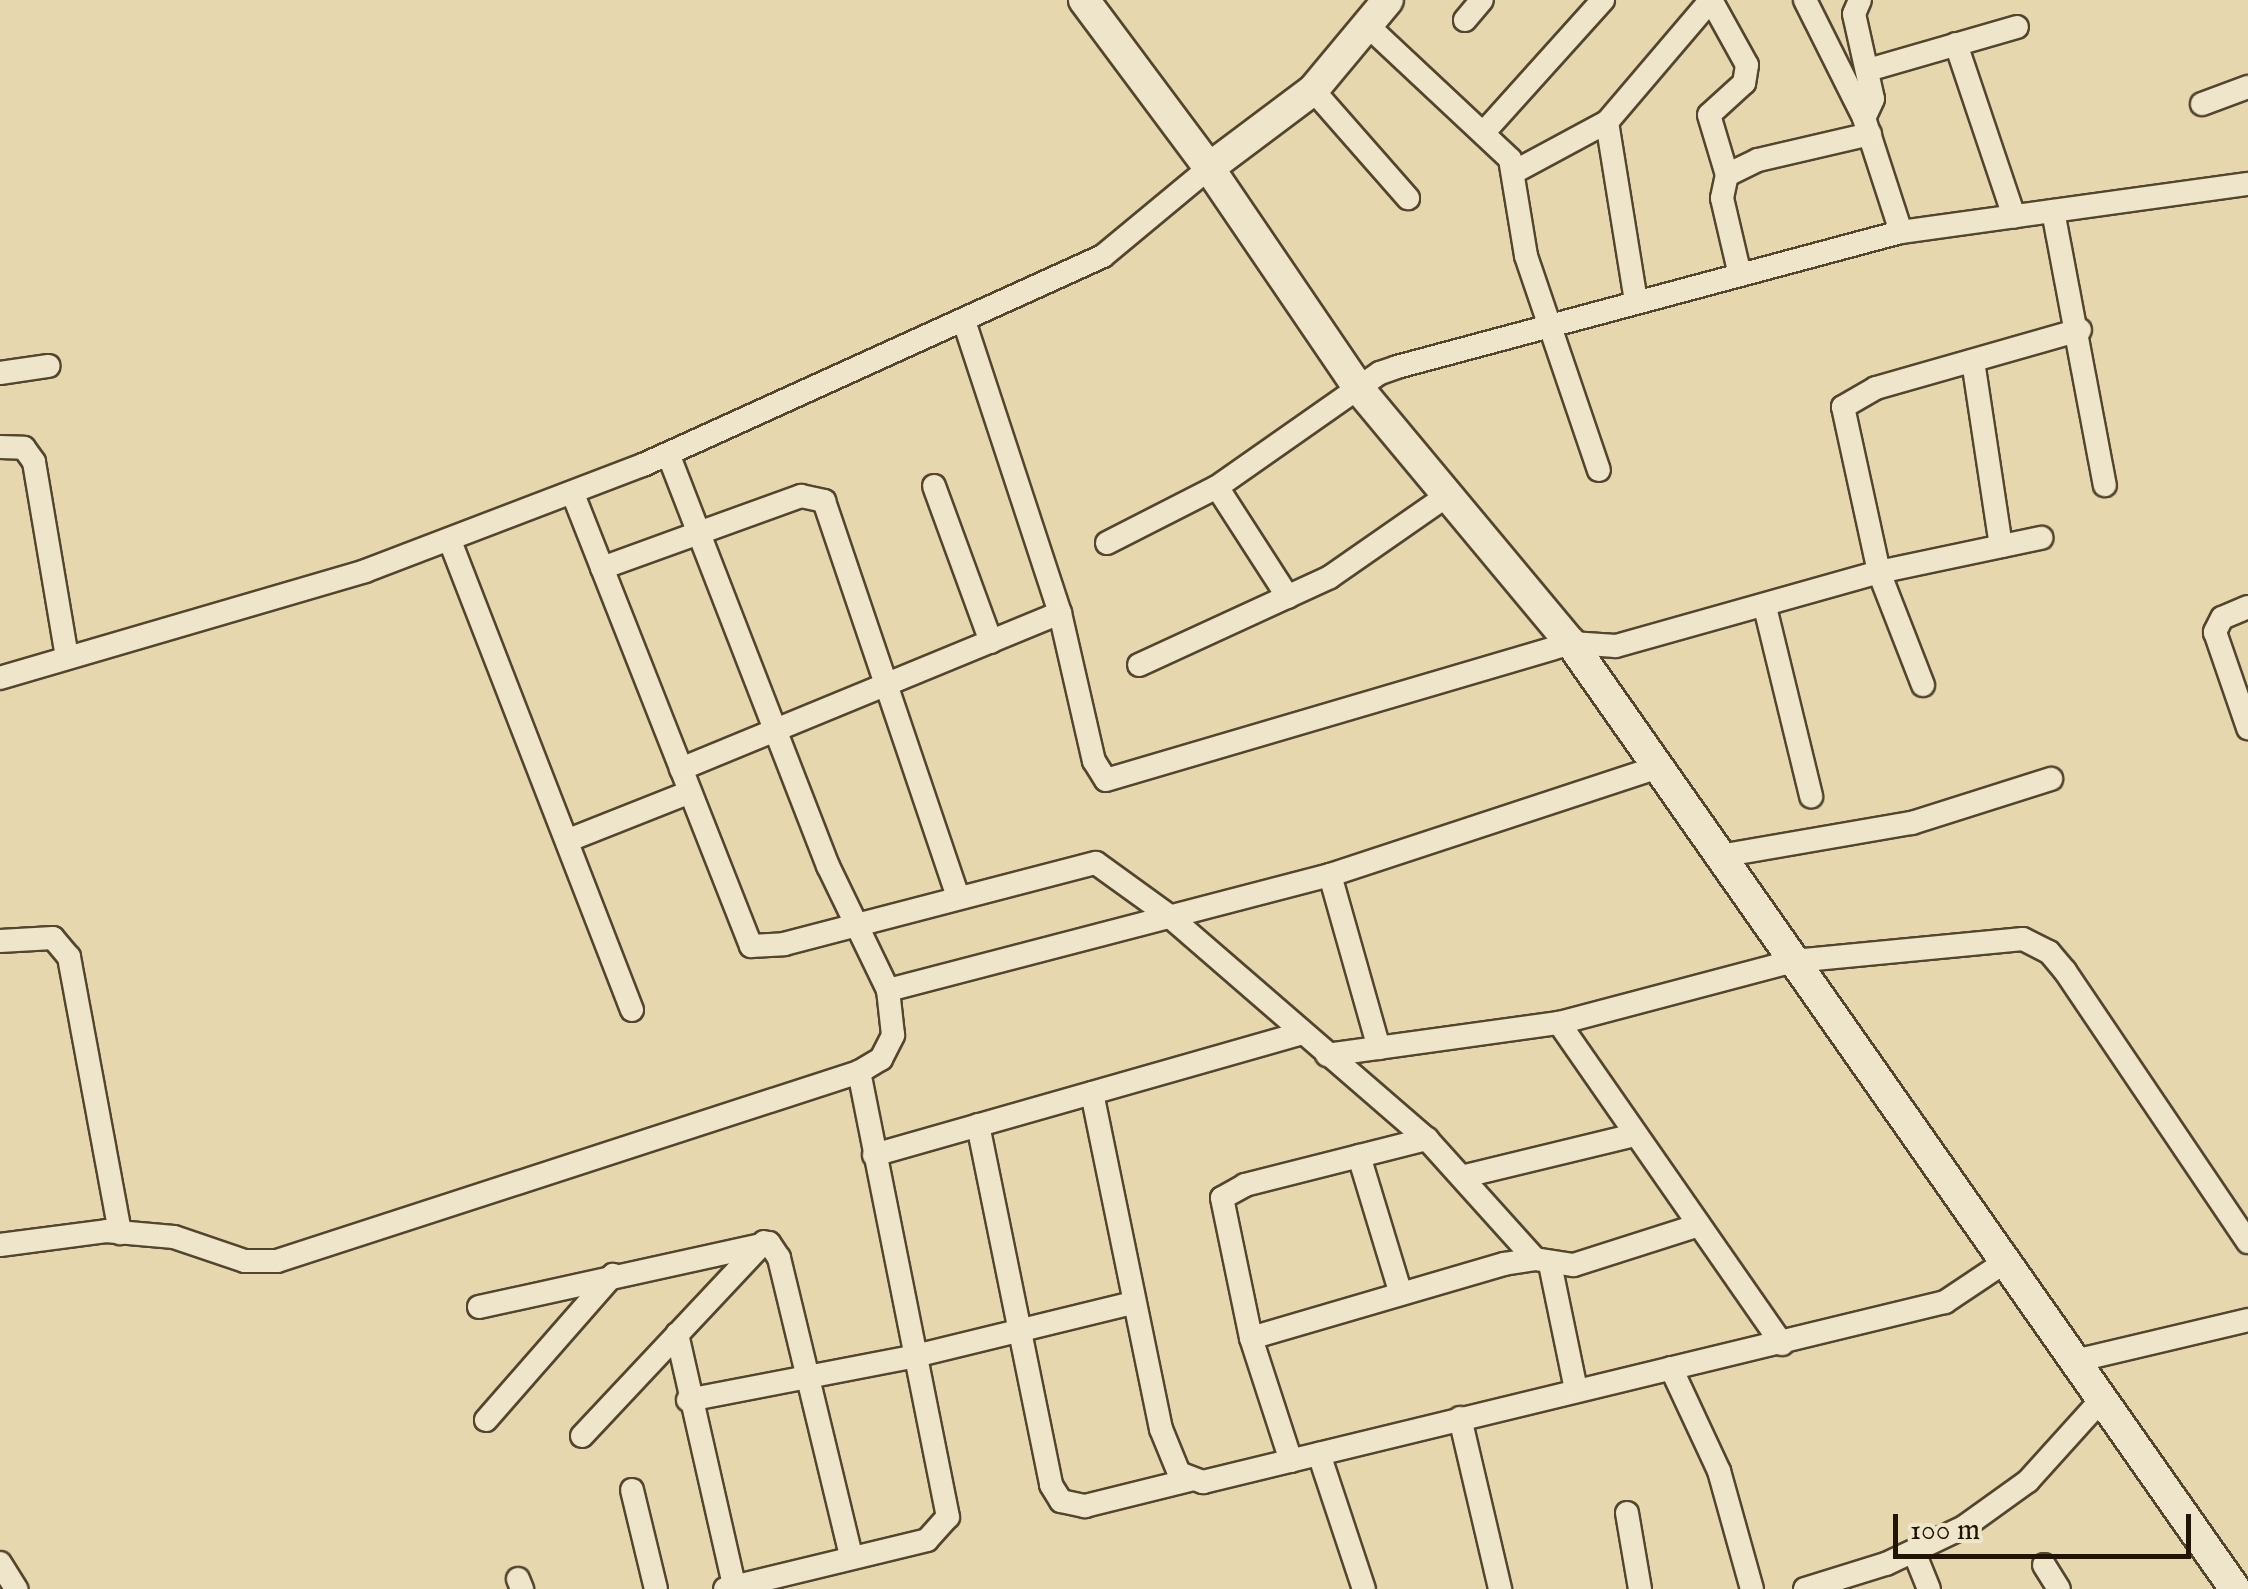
<!DOCTYPE html>
<style>
body{margin:0}
#map{position:relative;width:2248px;height:1589px;overflow:hidden;background:#e6d7af;font-family:"IM FELL English",serif}
div>[style]{position:absolute}
.roads{filter:drop-shadow(2px 0 #53452e) drop-shadow(-2px 0 #53452e) drop-shadow(0 2px #53452e) drop-shadow(0 -2px #53452e)}
.street>*{height:22px;margin:-11px;padding:0 11px;transform-origin:11px;border-radius:11px;background:#efe5cb}
.secondary>*{height:30px;margin:-15px;padding:0 15px;transform-origin:15px;border-radius:15px;background:#efe5cb}
span{translate:-50% -50%;white-space:nowrap;text-align:center;line-height:1.15;-webkit-text-stroke:10px #efe5cb;paint-order:stroke}
.scale{position:absolute;left:1893px;top:1514px;width:298px;height:45px;box-sizing:border-box;border:5px solid #221403;border-top:0;padding-left:12px;font-size:30px;line-height:35px;white-space:nowrap;color:#221403;-webkit-text-stroke:8px #efe5cb;paint-order:stroke}
</style>
<div id="map">
<div class="roads">
<div class="street">
<div style="left:1711px;top:0;width:74px;rotate:61deg"></div>
<div style="left:1747px;top:65px;width:18px;rotate:99deg"></div>
<div style="left:1744px;top:83px;width:47px;rotate:137.6deg"></div>
<div style="left:1709px;top:115px;width:63px;rotate:73.3deg"></div>
<div style="left:1805px;top:0;width:132px;rotate:63.4deg"></div>
<div style="left:1864px;top:118px;width:120px;rotate:72deg"></div>
<div style="left:1860px;top:0;width:15px;rotate:113deg"></div>
<div style="left:1854px;top:14px;width:87px;rotate:77.4deg"></div>
<div style="left:1873px;top:99px;width:21px;rotate:115deg"></div>
<div style="left:1465px;top:20px;width:26px;rotate:-50deg"></div>
<div style="left:1367px;top:25px;width:196px;rotate:43.1deg"></div>
<div style="left:1510px;top:159px;width:98px;rotate:80.6deg"></div>
<div style="left:1526px;top:256px;width:226px;rotate:71.2deg"></div>
<div style="left:1956px;top:44px;width:182px;rotate:71.4deg"></div>
<div style="left:1868px;top:70px;width:155px;rotate:-16.1deg"></div>
<div style="left:1313px;top:90px;width:144px;rotate:48.7deg"></div>
<div style="left:2202px;top:104px;width:49px;rotate:-20.3deg"></div>
<div style="left:1607px;top:122px;width:182px;rotate:80.8deg"></div>
<div style="left:1486px;top:130px;width:175px;rotate:-48deg"></div>
<div style="left:1514px;top:172px;width:106px;rotate:-28.3deg"></div>
<div style="left:1607px;top:122px;width:160px;rotate:-49.6deg"></div>
<div style="left:2053px;top:211px;width:279px;rotate:79.3deg"></div>
<div style="left:1740px;top:275px;width:79px;rotate:-103.2deg"></div>
<div style="left:1722px;top:198px;width:24px;rotate:-78deg"></div>
<div style="left:1727px;top:175px;width:34px;rotate:-26deg"></div>
<div style="left:1758px;top:160px;width:115px;rotate:-13.1deg"></div>
<div style="left:964px;top:321px;width:307px;rotate:71.8deg"></div>
<div style="left:1060px;top:613px;width:152px;rotate:77.1deg"></div>
<div style="left:1094px;top:761px;width:22px;rotate:58deg"></div>
<div style="left:1106px;top:780px;width:485px;rotate:-16.4deg"></div>
<div style="left:1571px;top:643px;width:45px;rotate:3.8deg"></div>
<div style="left:1616px;top:646px;width:273px;rotate:-15.7deg"></div>
<div style="left:1879px;top:572px;width:166px;rotate:-11.9deg"></div>
<div style="left:1973px;top:361px;width:187px;rotate:81.4deg"></div>
<div style="left:0;top:373px;width:49px;rotate:-8.3deg"></div>
<div style="left:0;top:447px;width:24px;rotate:2deg"></div>
<div style="left:24px;top:448px;width:17px;rotate:54deg"></div>
<div style="left:34px;top:462px;width:198px;rotate:80.4deg"></div>
<div style="left:934px;top:486px;width:166px;rotate:69.9deg"></div>
<div style="left:1217px;top:487px;width:131px;rotate:57.2deg"></div>
<div style="left:573px;top:494px;width:486px;rotate:68.5deg"></div>
<div style="left:751px;top:946px;width:33px;rotate:-3deg"></div>
<div style="left:784px;top:944px;width:322px;rotate:-14.6deg"></div>
<div style="left:1096px;top:863px;width:89px;rotate:35.8deg"></div>
<div style="left:1168px;top:915px;width:342px;rotate:40.9deg"></div>
<div style="left:1427px;top:1139px;width:161px;rotate:48deg"></div>
<div style="left:450px;top:541px;width:503px;rotate:68.79deg"></div>
<div style="left:1107px;top:543px;width:123px;rotate:-27deg"></div>
<div style="left:1217px;top:487px;width:199px;rotate:-35deg"></div>
<div style="left:1380px;top:373px;width:18px;rotate:-19deg"></div>
<div style="left:1397px;top:367px;width:522px;rotate:-15deg"></div>
<div style="left:1901px;top:232px;width:350px;rotate:-7.9deg"></div>
<div style="left:602px;top:568px;width:212px;rotate:-19.9deg"></div>
<div style="left:801px;top:496px;width:24px;rotate:12deg"></div>
<div style="left:824px;top:501px;width:417px;rotate:71.3deg"></div>
<div style="left:1765px;top:607px;width:195px;rotate:76.3deg"></div>
<div style="left:2248px;top:607px;width:28px;rotate:157deg"></div>
<div style="left:2222px;top:618px;width:16px;rotate:117deg"></div>
<div style="left:2215px;top:632px;width:102px;rotate:71deg"></div>
<div style="left:1139px;top:665px;width:210px;rotate:-24.7deg"></div>
<div style="left:1330px;top:577px;width:140px;rotate:-34.8deg"></div>
<div style="left:0;top:678px;width:380px;rotate:-16.3deg"></div>
<div style="left:365px;top:571px;width:298px;rotate:-20.9deg"></div>
<div style="left:643px;top:465px;width:505px;rotate:-24.43deg"></div>
<div style="left:1103px;top:256px;width:138px;rotate:-39.7deg"></div>
<div style="left:1923px;top:685px;width:121px;rotate:-111.3deg"></div>
<div style="left:1879px;top:572px;width:169px;rotate:-102.3deg"></div>
<div style="left:1843px;top:407px;width:38px;rotate:-30deg"></div>
<div style="left:1876px;top:388px;width:212px;rotate:-15.9deg"></div>
<div style="left:681px;top:769px;width:410px;rotate:-22.4deg"></div>
<div style="left:569px;top:840px;width:130px;rotate:-21.6deg"></div>
<div style="left:1720px;top:856px;width:195px;rotate:-9.8deg"></div>
<div style="left:1912px;top:823px;width:146px;rotate:-17.6deg"></div>
<div style="left:1330px;top:875px;width:180px;rotate:74.2deg"></div>
<div style="left:0;top:941px;width:53px;rotate:-3.2deg"></div>
<div style="left:53px;top:938px;width:25px;rotate:50deg"></div>
<div style="left:69px;top:957px;width:281px;rotate:79.5deg"></div>
<div style="left:888px;top:990px;width:457px;rotate:-14.6deg"></div>
<div style="left:1330px;top:875px;width:345px;rotate:-18.2deg"></div>
<div style="left:1559px;top:1023px;width:391px;rotate:55.2deg"></div>
<div style="left:1327px;top:1055px;width:234px;rotate:-7.9deg"></div>
<div style="left:1559px;top:1023px;width:243px;rotate:-14.8deg"></div>
<div style="left:1794px;top:961px;width:230px;rotate:-5.5deg"></div>
<div style="left:2023px;top:939px;width:29px;rotate:27deg"></div>
<div style="left:2049px;top:952px;width:25px;rotate:50deg"></div>
<div style="left:2065px;top:971px;width:327px;rotate:56deg"></div>
<div style="left:1092px;top:1093px;width:343px;rotate:78.4deg"></div>
<div style="left:1161px;top:1429px;width:48px;rotate:67.8deg"></div>
<div style="left:1179px;top:1473px;width:26px;rotate:21deg"></div>
<div style="left:1203px;top:1482px;width:764px;rotate:-13.64deg"></div>
<div style="left:1945px;top:1302px;width:72px;rotate:-33.7deg"></div>
<div style="left:978px;top:1125px;width:367px;rotate:78.5deg"></div>
<div style="left:1051px;top:1485px;width:19px;rotate:58deg"></div>
<div style="left:1061px;top:1501px;width:25px;rotate:12deg"></div>
<div style="left:1085px;top:1506px;width:108px;rotate:-13.9deg"></div>
<div style="left:874px;top:1155px;width:445px;rotate:-15.9deg"></div>
<div style="left:1359px;top:1156px;width:144px;rotate:73.1deg"></div>
<div style="left:1465px;top:1176px;width:175px;rotate:-13.6deg"></div>
<div style="left:0;top:1245px;width:107px;rotate:-7.5deg"></div>
<div style="left:106px;top:1231px;width:68px;rotate:5deg"></div>
<div style="left:174px;top:1237px;width:75px;rotate:18.7deg"></div>
<div style="left:245px;top:1261px;width:32px"></div>
<div style="left:277px;top:1261px;width:612px;rotate:-17.99deg"></div>
<div style="left:859px;top:1072px;width:26px;rotate:-31deg"></div>
<div style="left:881px;top:1059px;width:27px;rotate:-63deg"></div>
<div style="left:893px;top:1035px;width:45px;rotate:-96.3deg"></div>
<div style="left:888px;top:990px;width:138px;rotate:-115.8deg"></div>
<div style="left:828px;top:866px;width:442px;rotate:-111.2deg"></div>
<div style="left:1550px;top:1264px;width:128px;rotate:78.3deg"></div>
<div style="left:479px;top:1307px;width:297px;rotate:-12.4deg"></div>
<div style="left:769px;top:1243px;width:18px;rotate:56deg"></div>
<div style="left:779px;top:1258px;width:307px;rotate:76.4deg"></div>
<div style="left:677px;top:1334px;width:262px;rotate:77.2deg"></div>
<div style="left:1251px;top:1338px;width:264px;rotate:-16.3deg"></div>
<div style="left:1504px;top:1264px;width:31px;rotate:-9deg"></div>
<div style="left:1535px;top:1259px;width:39px;rotate:9deg"></div>
<div style="left:1574px;top:1265px;width:131px;rotate:-17.7deg"></div>
<div style="left:2075px;top:1361px;width:178px;rotate:-13.3deg"></div>
<div style="left:1671px;top:1368px;width:114px;rotate:65deg"></div>
<div style="left:1719px;top:1471px;width:123px;rotate:74.4deg"></div>
<div style="left:688px;top:1400px;width:227px;rotate:-10.9deg"></div>
<div style="left:911px;top:1357px;width:228px;rotate:-13.7deg"></div>
<div style="left:1460px;top:1418px;width:176px;rotate:76.8deg"></div>
<div style="left:486px;top:1420px;width:193px;rotate:-48.8deg"></div>
<div style="left:582px;top:1436px;width:266px;rotate:-46.8deg"></div>
<div style="left:1319px;top:1454px;width:142px;rotate:71.6deg"></div>
<div style="left:1291px;top:1461px;width:129px;rotate:-108deg"></div>
<div style="left:1251px;top:1338px;width:143px;rotate:-101.7deg"></div>
<div style="left:1222px;top:1198px;width:26px;rotate:-29deg"></div>
<div style="left:1245px;top:1185px;width:188px;rotate:-14.2deg"></div>
<div style="left:632px;top:1490px;width:102px;rotate:76.4deg"></div>
<div style="left:1627px;top:1513px;width:77px;rotate:80.3deg"></div>
<div style="left:1914px;top:1552px;width:40px;rotate:68deg"></div>
<div style="left:0;top:1563px;width:31px;rotate:58deg"></div>
<div style="left:2044px;top:1565px;width:28px;rotate:58deg"></div>
<div style="left:518px;top:1579px;width:11px;rotate:68deg"></div>
<div style="left:725px;top:1589px;width:208px;rotate:-13.6deg"></div>
<div style="left:927px;top:1540px;width:31px;rotate:-48deg"></div>
<div style="left:948px;top:1517px;width:454px;rotate:-101.3deg"></div>
<div style="left:1805px;top:1589px;width:85px;rotate:-17.2deg"></div>
<div style="left:1886px;top:1564px;width:86px;rotate:-25.4deg"></div>
<div style="left:1964px;top:1527px;width:79px;rotate:-35.7deg"></div>
<div style="left:2028px;top:1481px;width:110px;rotate:-47.9deg"></div>
</div>
<div class="secondary">
<div style="left:1084px;top:0;width:209px;rotate:53.3deg"></div>
<div style="left:1209px;top:168px;width:267px;rotate:55.8deg"></div>
<div style="left:1359px;top:389px;width:331px;rotate:50.2deg"></div>
<div style="left:1571px;top:643px;width:1156px;rotate:54.93deg"></div>
<div style="left:1209px;top:168px;width:130px;rotate:-36.9deg"></div>
<div style="left:1313px;top:90px;width:117px;rotate:-50.2deg"></div>
</div>
</div>
<div class="scale">100 m</div>
</div>
